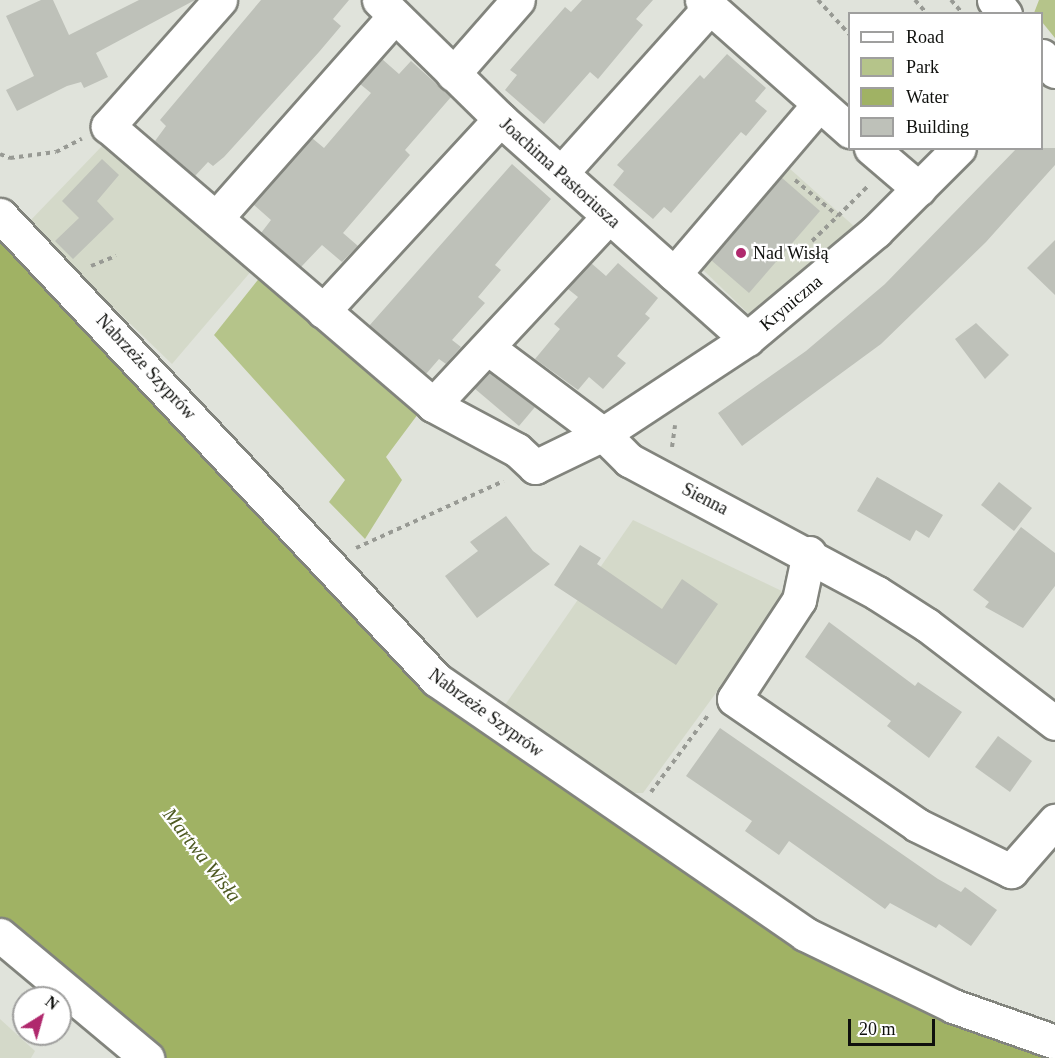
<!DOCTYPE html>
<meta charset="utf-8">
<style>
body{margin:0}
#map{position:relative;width:1055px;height:1058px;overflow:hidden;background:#e0e3db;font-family:"Times New Roman",serif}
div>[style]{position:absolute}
.built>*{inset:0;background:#d4d9c9}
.green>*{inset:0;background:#b5c48a}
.water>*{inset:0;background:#a0b264}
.building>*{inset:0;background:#bec1b9}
.path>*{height:4px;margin-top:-2px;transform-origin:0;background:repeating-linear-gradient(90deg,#989a94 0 4.5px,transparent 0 9px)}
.roads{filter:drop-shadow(2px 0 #82847d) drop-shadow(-2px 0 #82847d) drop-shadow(0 2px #82847d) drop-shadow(0 -2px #82847d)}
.minor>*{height:33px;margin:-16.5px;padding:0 16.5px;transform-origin:16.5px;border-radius:16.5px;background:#fff}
.dots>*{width:16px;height:16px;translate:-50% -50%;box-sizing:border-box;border:3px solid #fff;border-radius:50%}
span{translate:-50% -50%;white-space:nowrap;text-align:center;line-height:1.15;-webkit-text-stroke:4.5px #fff;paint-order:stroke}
.street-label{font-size:18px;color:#0f100d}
.poi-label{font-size:18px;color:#0f100d}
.left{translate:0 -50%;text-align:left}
.water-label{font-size:20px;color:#4e5a22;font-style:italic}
.legend{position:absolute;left:848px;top:12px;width:195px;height:138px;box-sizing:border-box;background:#fff;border:2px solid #9f9f9e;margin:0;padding:8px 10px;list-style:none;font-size:18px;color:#0f100d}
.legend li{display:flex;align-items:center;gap:12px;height:30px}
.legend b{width:30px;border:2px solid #9f9f9e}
.north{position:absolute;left:12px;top:986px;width:60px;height:60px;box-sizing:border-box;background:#fff;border:2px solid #9f9f9e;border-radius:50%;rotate:37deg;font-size:16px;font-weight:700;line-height:24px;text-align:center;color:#0f100d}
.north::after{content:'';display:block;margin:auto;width:21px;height:27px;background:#b0296d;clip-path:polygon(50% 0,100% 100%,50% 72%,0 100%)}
.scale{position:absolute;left:848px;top:1019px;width:87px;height:27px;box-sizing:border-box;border:3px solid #0f100d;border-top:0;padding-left:8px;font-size:18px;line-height:21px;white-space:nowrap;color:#0f100d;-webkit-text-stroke:4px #fff;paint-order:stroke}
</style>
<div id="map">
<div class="built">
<div style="clip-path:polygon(103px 145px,253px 269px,172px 364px,27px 224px)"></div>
<div style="clip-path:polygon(779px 159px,856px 228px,753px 318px,700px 267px)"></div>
<div style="clip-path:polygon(633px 520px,788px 594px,643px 793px,629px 793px,505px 705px)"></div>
<div style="clip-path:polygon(0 1019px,35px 1051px,31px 1058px,0 1058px)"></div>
</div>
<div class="green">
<div style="clip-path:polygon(1039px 0,1055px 0,1055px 38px,1042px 22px,1042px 14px,1034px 13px)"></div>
<div style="clip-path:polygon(265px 271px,421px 410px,386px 457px,402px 480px,365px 539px,329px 502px,345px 480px,214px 335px)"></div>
</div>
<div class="water">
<div style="clip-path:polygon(0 237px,427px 691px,618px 823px,1055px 1058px,156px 1058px,0 929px)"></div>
</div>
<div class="building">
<div style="clip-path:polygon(41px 0,53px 0,69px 35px,139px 0,195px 0,96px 53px,108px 77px,84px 88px,81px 82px,67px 86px,17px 111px,6px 90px,34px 76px,6px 16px)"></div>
<div style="clip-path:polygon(261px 0,349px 0,333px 19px,341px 26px,319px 52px,224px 157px,213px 166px,208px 162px,195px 176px,155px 141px,166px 126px,160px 120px)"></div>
<div style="clip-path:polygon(582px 0,653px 0,636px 19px,643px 25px,598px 79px,590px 72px,544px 124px,505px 90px,517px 75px,510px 70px,565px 7px,571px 12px)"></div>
<div style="clip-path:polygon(727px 54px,766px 88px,755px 101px,767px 111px,746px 136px,741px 132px,671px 213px,664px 207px,653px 219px,613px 185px,624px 171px,617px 165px,700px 75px,704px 79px)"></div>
<div style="clip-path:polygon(382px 59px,399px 74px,411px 61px,451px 97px,405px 150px,410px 155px,343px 233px,358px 246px,342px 262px,322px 245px,301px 267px,261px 233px,271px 220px,253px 204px,312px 138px,324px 148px,371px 93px,360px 84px)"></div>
<div style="clip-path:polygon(1017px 148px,1055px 148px,1055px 165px,986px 242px,881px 344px,742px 446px,718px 413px,806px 351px,885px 284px)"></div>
<div style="clip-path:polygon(102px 159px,119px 175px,97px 201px,114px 219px,73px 259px,55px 241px,79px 218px,62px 201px)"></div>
<div style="clip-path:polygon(512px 164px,551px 199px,495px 265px,501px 270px,478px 297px,485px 303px,452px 340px,461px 347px,446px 364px,439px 359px,426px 374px,369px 326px)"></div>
<div style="clip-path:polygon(781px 177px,820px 211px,749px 293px,711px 260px)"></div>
<div style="clip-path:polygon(1055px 240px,1055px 295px,1027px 268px)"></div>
<div style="clip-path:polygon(591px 263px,606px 276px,618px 263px,658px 298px,645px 314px,650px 318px,617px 356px,626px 363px,603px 389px,589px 377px,578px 390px,535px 359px,560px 329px,554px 324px,578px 297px,568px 289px)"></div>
<div style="clip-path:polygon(976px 323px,1009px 355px,985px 379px,955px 339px)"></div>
<div style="clip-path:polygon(489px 372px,535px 407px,519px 426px,474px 388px)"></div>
<div style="clip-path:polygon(877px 477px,943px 515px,929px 538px,916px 530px,910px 541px,857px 511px)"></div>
<div style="clip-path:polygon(999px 482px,1032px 508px,1014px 531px,981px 505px)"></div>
<div style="clip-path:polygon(506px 516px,533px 551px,550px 564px,477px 618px,445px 576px,478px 551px,470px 542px)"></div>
<div style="clip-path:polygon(1021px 527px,1055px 553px,1055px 586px,1023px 628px,985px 607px,989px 602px,973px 590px)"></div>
<div style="clip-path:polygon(580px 545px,601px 558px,597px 564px,662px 609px,682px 579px,718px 604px,676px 665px,554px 585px)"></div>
<div style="clip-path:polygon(829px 622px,915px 686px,918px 682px,962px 712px,929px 758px,887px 726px,891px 721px,805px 657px)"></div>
<div style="clip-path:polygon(720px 728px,938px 879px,961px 892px,965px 887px,997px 910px,971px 946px,939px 924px,936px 928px,890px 903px,885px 909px,789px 841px,779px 855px,745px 831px,752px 821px,686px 776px)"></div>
<div style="clip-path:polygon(998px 736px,1032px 761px,1010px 792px,975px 767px)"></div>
</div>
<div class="path">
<div style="left:818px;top:0;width:47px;rotate:47.6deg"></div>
<div style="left:915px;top:0;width:18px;rotate:49deg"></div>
<div style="left:951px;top:0;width:18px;rotate:49deg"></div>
<div style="left:0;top:154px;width:11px;rotate:22deg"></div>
<div style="left:10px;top:158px;width:46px;rotate:-7.4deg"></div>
<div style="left:56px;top:152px;width:29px;rotate:-27deg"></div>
<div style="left:795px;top:180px;width:56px;rotate:39.9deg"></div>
<div style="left:838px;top:216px;width:44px;rotate:-45deg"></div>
<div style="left:812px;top:241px;width:36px;rotate:-44deg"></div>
<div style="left:91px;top:266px;width:27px;rotate:-22deg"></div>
<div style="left:672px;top:447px;width:22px;rotate:-82deg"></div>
<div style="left:356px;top:548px;width:162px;rotate:-24.4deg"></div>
<div style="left:651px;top:792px;width:97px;rotate:-53.4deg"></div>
</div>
<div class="roads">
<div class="minor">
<div style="left:220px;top:0;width:169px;rotate:131.6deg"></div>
<div style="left:108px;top:126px;width:428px;rotate:40.6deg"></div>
<div style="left:433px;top:405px;width:95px;rotate:28.2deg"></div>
<div style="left:517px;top:450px;width:25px;rotate:43deg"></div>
<div style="left:535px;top:467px;width:76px;rotate:-25.9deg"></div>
<div style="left:603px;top:434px;width:173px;rotate:-33.4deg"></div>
<div style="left:747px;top:339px;width:168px;rotate:-39.9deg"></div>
<div style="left:876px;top:231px;width:117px;rotate:-45deg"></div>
<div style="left:379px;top:0;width:170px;rotate:44.5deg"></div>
<div style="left:500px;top:119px;width:331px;rotate:41.7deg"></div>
<div style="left:702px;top:0;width:198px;rotate:41.5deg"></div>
<div style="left:994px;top:0;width:18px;rotate:52deg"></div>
<div style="left:1042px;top:56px;width:20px;rotate:49deg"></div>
<div style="left:453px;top:74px;width:98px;rotate:-48.7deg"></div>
<div style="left:871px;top:148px;width:63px;rotate:40.5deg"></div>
<div style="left:562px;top:172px;width:222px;rotate:-48.1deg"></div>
<div style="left:0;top:215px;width:638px;rotate:46.78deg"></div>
<div style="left:437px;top:680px;width:447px;rotate:34.6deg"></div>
<div style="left:805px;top:934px;width:165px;rotate:25.9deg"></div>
<div style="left:953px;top:1006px;width:108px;rotate:19.4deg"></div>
<div style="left:216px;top:218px;width:268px;rotate:-48.5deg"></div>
<div style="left:674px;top:274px;width:223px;rotate:-49.5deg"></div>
<div style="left:323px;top:311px;width:261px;rotate:-47.3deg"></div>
<div style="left:488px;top:348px;width:144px;rotate:36.8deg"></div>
<div style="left:603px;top:434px;width:37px;rotate:45deg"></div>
<div style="left:629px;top:460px;width:281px;rotate:28.2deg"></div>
<div style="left:877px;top:593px;width:59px;rotate:32.6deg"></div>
<div style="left:927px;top:625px;width:161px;rotate:37.4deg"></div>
<div style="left:433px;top:405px;width:258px;rotate:-47deg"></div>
<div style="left:809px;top:553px;width:48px;rotate:102deg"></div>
<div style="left:799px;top:600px;width:118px;rotate:123.3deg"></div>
<div style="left:734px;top:699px;width:222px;rotate:34.5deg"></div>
<div style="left:917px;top:825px;width:105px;rotate:26.1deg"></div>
<div style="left:1011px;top:871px;width:67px;rotate:-48.7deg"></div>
<div style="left:0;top:935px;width:192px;rotate:39.9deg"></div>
</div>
</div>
<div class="dots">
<div style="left:741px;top:253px;background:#b0296d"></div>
</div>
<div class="street-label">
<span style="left:560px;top:173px;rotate:42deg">Joachima Pastoriusza</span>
<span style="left:791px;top:303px;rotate:-40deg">Kryniczna</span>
<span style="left:146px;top:367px;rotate:47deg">Nabrzeże Szyprów</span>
<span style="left:705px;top:499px;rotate:27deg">Sienna</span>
<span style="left:486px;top:713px;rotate:36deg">Nabrzeże Szyprów</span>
</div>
<div class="poi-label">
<span class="left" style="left:753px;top:253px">Nad Wisłą</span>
</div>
<div class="water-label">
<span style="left:202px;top:855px;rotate:52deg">Martwa Wisła</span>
</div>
<ul class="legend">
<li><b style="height:8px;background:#fff"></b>Road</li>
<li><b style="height:16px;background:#b5c48a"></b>Park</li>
<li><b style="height:16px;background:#a0b264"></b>Water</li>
<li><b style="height:16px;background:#bec1b9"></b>Building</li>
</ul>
<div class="north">N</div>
<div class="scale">20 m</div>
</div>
